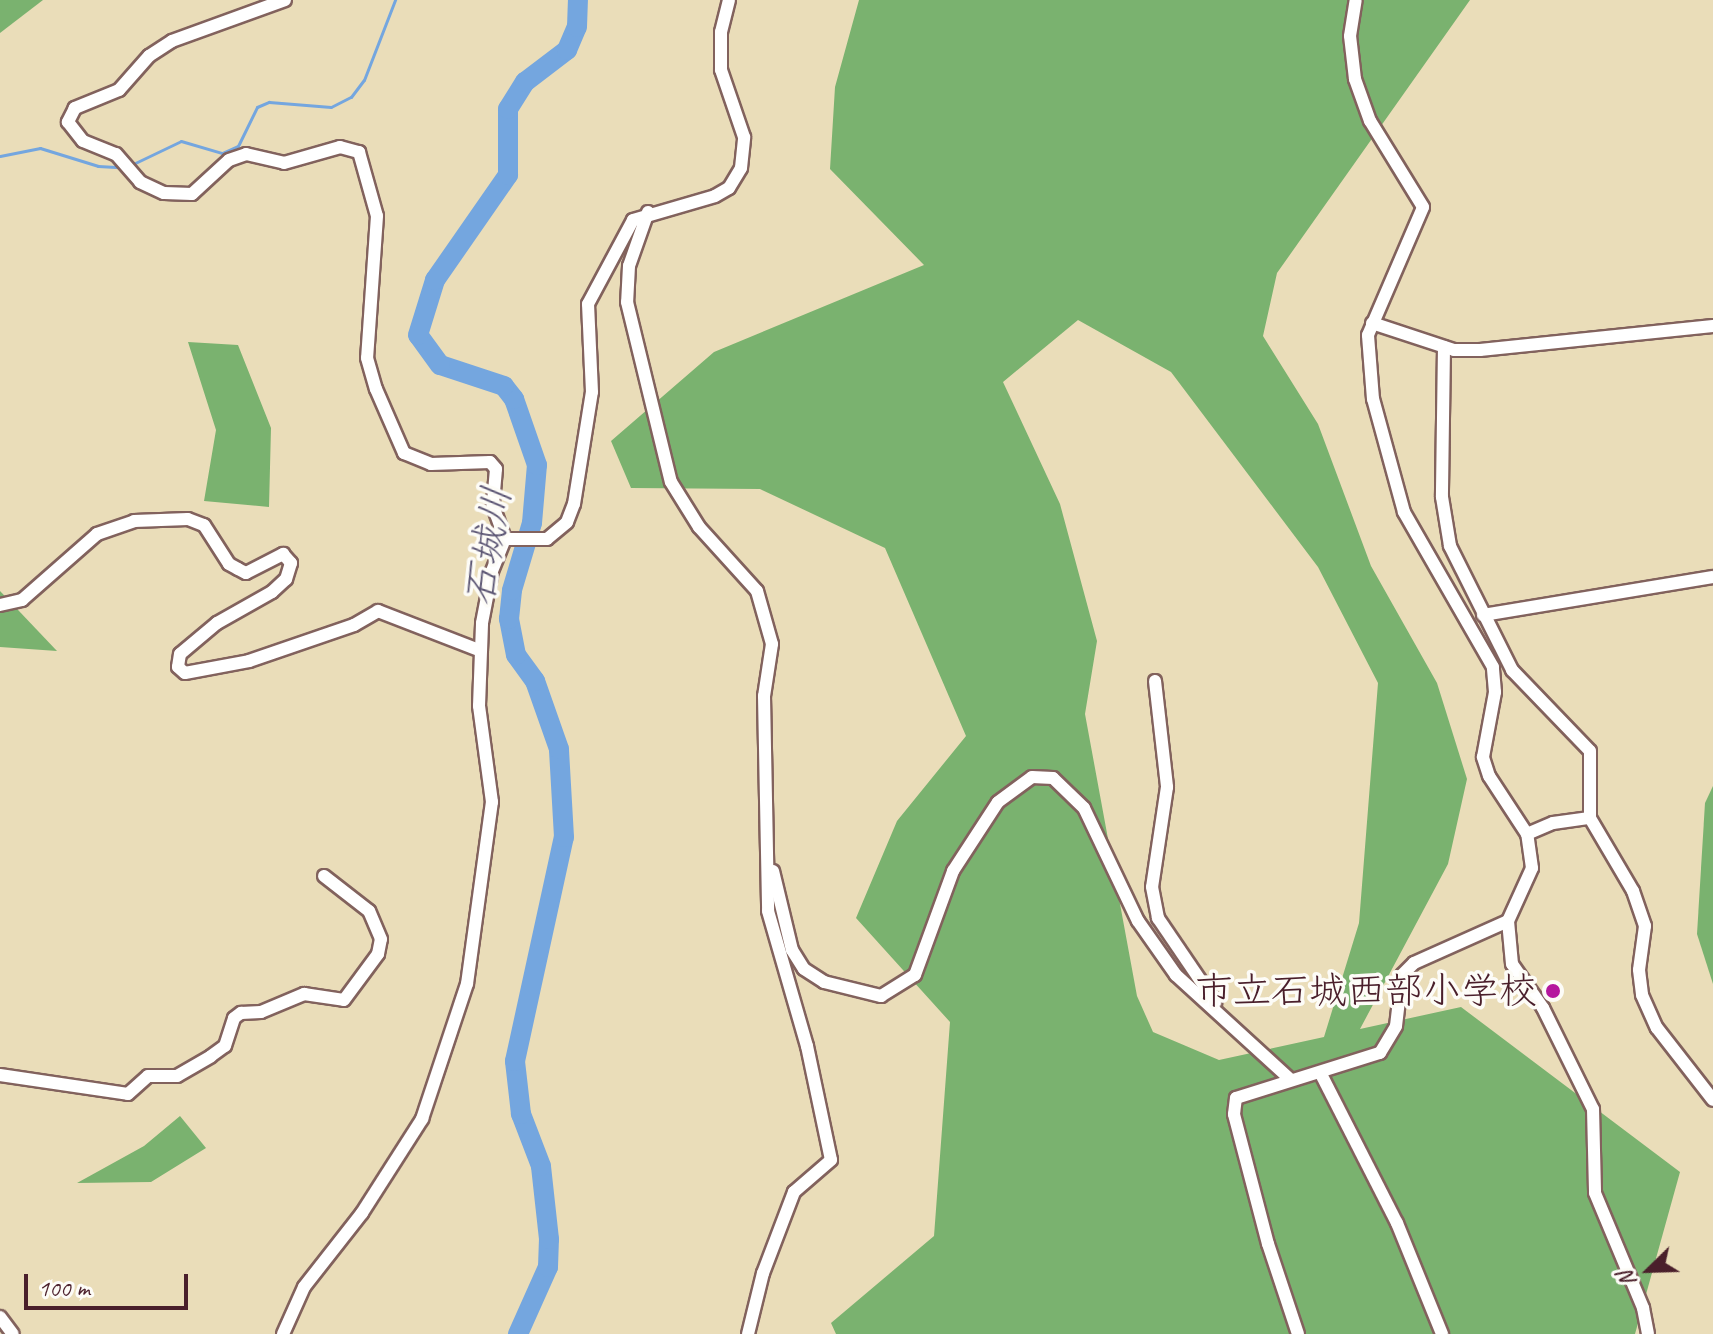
<!DOCTYPE html>
<meta charset="utf-8">
<style>
body{margin:0}
#map{position:relative;width:1713px;height:1334px;overflow:hidden;background:#eaddb9;font-family:Caveat,"Klee One",sans-serif}
div>[style]{position:absolute}
.forest>*{inset:0;background:#7ab26f}
.stream>*{height:3px;margin:-1.5px;padding:0 1.5px;transform-origin:1.5px;border-radius:1.5px;background:#74a6df}
.river>*{height:20px;margin:-10px;padding:0 10px;transform-origin:10px;border-radius:10px;background:#74a6df}
.roads{filter:drop-shadow(2px 0 #82625d) drop-shadow(-2px 0 #82625d) drop-shadow(0 2px #82625d) drop-shadow(0 -2px #82625d)}
.minor>*{height:12px;margin:-6px;padding:0 6px;transform-origin:6px;border-radius:6px;background:#fff}
.dots>*{width:22px;height:22px;translate:-50% -50%;box-sizing:border-box;border:4px solid #fdfcf7;border-radius:50%}
span{translate:-50% -50%;white-space:nowrap;text-align:center;line-height:1.15;-webkit-text-stroke:7px #fdfcf7;paint-order:stroke}
.poi-label{font-size:38px;color:#4a1f2b}
.right{translate:-100% -50%;text-align:right}
.water-label{font-size:40px;color:#5b5573;font-style:italic}
.north{position:absolute;left:1609px;top:1230px;width:80px;height:80px;-webkit-text-stroke:6px #fdfcf7;paint-order:stroke;rotate:247deg;font-size:22px;font-weight:700;line-height:32px;text-align:center;color:#4a1f2b}
.north::after{content:'';display:block;margin:auto;width:28px;height:36px;background:#4a1f2b;clip-path:polygon(50% 0,100% 100%,50% 72%,0 100%)}
.scale{position:absolute;left:24px;top:1274px;width:164px;height:36px;box-sizing:border-box;border:4px solid #4a1f2b;border-top:0;padding-left:10px;font-size:24px;line-height:28px;white-space:nowrap;color:#4a1f2b;-webkit-text-stroke:6px #fdfcf7;paint-order:stroke}
</style>
<div id="map">
<div class="forest">
<div style="clip-path:polygon(0 0,43px 0,0 33px)"></div>
<div style="clip-path:polygon(evenodd,859px 0,1470px 0,1277px 273px,1263px 336px,1318px 424px,1371px 566px,1437px 683px,1467px 779px,1448px 864px,1360px 1029px,1461px 1007px,1680px 1172px,1635px 1334px,836px 1334px,831px 1323px,934px 1236px,950px 1022px,856px 918px,897px 821px,966px 736px,885px 548px,760px 489px,631px 488px,611px 441px,714px 352px,924px 265px,830px 169px,835px 87px,859px 0,1078px 320px,1171px 372px,1318px 567px,1378px 683px,1359px 923px,1324px 1037px,1219px 1060px,1153px 1032px,1137px 996px,1085px 714px,1097px 641px,1060px 504px,1003px 382px,1078px 320px)"></div>
<div style="clip-path:polygon(188px 342px,238px 345px,271px 428px,269px 507px,204px 501px,216px 430px)"></div>
<div style="clip-path:polygon(0 591px,57px 651px,0 647px)"></div>
<div style="clip-path:polygon(1713px 786px,1713px 984px,1697px 934px,1705px 803px)"></div>
<div style="clip-path:polygon(180px 1116px,206px 1148px,151px 1182px,77px 1183px,144px 1146px)"></div>
</div>
<div class="stream">
<div style="left:0;top:156px;width:41px;rotate:-11.3deg"></div>
<div style="left:40px;top:148px;width:61px;rotate:17.2deg"></div>
<div style="left:98px;top:166px;width:22px;rotate:3deg"></div>
<div style="left:131px;top:165px;width:55px;rotate:-25.6deg"></div>
<div style="left:181px;top:141px;width:43px;rotate:16.3deg"></div>
<div style="left:222px;top:153px;width:17px;rotate:-24deg"></div>
<div style="left:238px;top:146px;width:43px;rotate:-64deg"></div>
<div style="left:257px;top:107px;width:13px;rotate:-23deg"></div>
<div style="left:269px;top:102px;width:62px;rotate:4.6deg"></div>
<div style="left:331px;top:107px;width:22px;rotate:-27deg"></div>
<div style="left:351px;top:97px;width:21px;rotate:-53deg"></div>
<div style="left:364px;top:80px;width:86px;rotate:-68.8deg"></div>
</div>
<div class="river">
<div style="left:518px;top:1334px;width:73px;rotate:-65.9deg"></div>
<div style="left:548px;top:1267px;width:28px;rotate:-88deg"></div>
<div style="left:549px;top:1239px;width:73px;rotate:-96.3deg"></div>
<div style="left:541px;top:1166px;width:56px;rotate:-111deg"></div>
<div style="left:521px;top:1114px;width:53px;rotate:-96.5deg"></div>
<div style="left:515px;top:1061px;width:229px;rotate:-77.7deg"></div>
<div style="left:564px;top:837px;width:88px;rotate:-93.3deg"></div>
<div style="left:559px;top:749px;width:72px;rotate:-109.4deg"></div>
<div style="left:535px;top:681px;width:32px;rotate:-126deg"></div>
<div style="left:516px;top:655px;width:37px;rotate:-101deg"></div>
<div style="left:509px;top:619px;width:29px;rotate:-84deg"></div>
<div style="left:512px;top:590px;width:70px;rotate:-73.4deg"></div>
<div style="left:532px;top:523px;width:58px;rotate:-85.1deg"></div>
<div style="left:537px;top:465px;width:70px;rotate:-109.2deg"></div>
<div style="left:514px;top:399px;width:16px;rotate:-128deg"></div>
<div style="left:504px;top:386px;width:67px;rotate:-161.8deg"></div>
<div style="left:440px;top:365px;width:37px;rotate:-126deg"></div>
<div style="left:418px;top:335px;width:58px;rotate:-72.8deg"></div>
<div style="left:435px;top:280px;width:128px;rotate:-55.2deg"></div>
<div style="left:508px;top:175px;width:66px;rotate:-90deg"></div>
<div style="left:508px;top:109px;width:32px;rotate:-58deg"></div>
<div style="left:525px;top:82px;width:53px;rotate:-37.3deg"></div>
<div style="left:567px;top:50px;width:25px;rotate:-67deg"></div>
<div style="left:577px;top:27px;width:27px;rotate:-88deg"></div>
</div>
<div class="roads">
<div class="minor">
<div style="left:285px;top:0;width:120px;rotate:160.1deg"></div>
<div style="left:172px;top:41px;width:27px;rotate:147deg"></div>
<div style="left:149px;top:56px;width:45px;rotate:131.4deg"></div>
<div style="left:119px;top:90px;width:48px;rotate:157.8deg"></div>
<div style="left:75px;top:108px;width:16px;rotate:117deg"></div>
<div style="left:68px;top:122px;width:24px;rotate:52deg"></div>
<div style="left:83px;top:141px;width:35px;rotate:22deg"></div>
<div style="left:116px;top:154px;width:37px;rotate:49deg"></div>
<div style="left:140px;top:182px;width:26px;rotate:25deg"></div>
<div style="left:164px;top:193px;width:28px;rotate:2deg"></div>
<div style="left:192px;top:194px;width:50px;rotate:-42.6deg"></div>
<div style="left:229px;top:160px;width:18px;rotate:-19deg"></div>
<div style="left:246px;top:154px;width:39px;rotate:13deg"></div>
<div style="left:284px;top:163px;width:58px;rotate:-15.9deg"></div>
<div style="left:340px;top:147px;width:20px;rotate:15deg"></div>
<div style="left:359px;top:152px;width:66px;rotate:74.3deg"></div>
<div style="left:377px;top:216px;width:142px;rotate:94deg"></div>
<div style="left:367px;top:358px;width:32px;rotate:74deg"></div>
<div style="left:376px;top:389px;width:70px;rotate:66.4deg"></div>
<div style="left:404px;top:453px;width:29px;rotate:22deg"></div>
<div style="left:431px;top:464px;width:59px;rotate:-1.9deg"></div>
<div style="left:490px;top:462px;width:9px;rotate:49deg"></div>
<div style="left:496px;top:469px;width:37px;rotate:95deg"></div>
<div style="left:493px;top:506px;width:35px;rotate:70deg"></div>
<div style="left:648px;top:212px;width:57px;rotate:109.4deg"></div>
<div style="left:629px;top:266px;width:36px;rotate:93deg"></div>
<div style="left:627px;top:302px;width:185px;rotate:76.3deg"></div>
<div style="left:671px;top:482px;width:53px;rotate:58.1deg"></div>
<div style="left:699px;top:527px;width:86px;rotate:47.8deg"></div>
<div style="left:757px;top:591px;width:55px;rotate:74.2deg"></div>
<div style="left:772px;top:644px;width:53px;rotate:98.7deg"></div>
<div style="left:764px;top:696px;width:215px;rotate:88.9deg"></div>
<div style="left:768px;top:911px;width:141px;rotate:73.9deg"></div>
<div style="left:807px;top:1046px;width:116px;rotate:78.1deg"></div>
<div style="left:831px;top:1160px;width:49px;rotate:139.1deg"></div>
<div style="left:794px;top:1192px;width:87px;rotate:110.9deg"></div>
<div style="left:763px;top:1273px;width:63px;rotate:103.8deg"></div>
<div style="left:1372px;top:323px;width:86px;rotate:18.2deg"></div>
<div style="left:1454px;top:350px;width:26px"></div>
<div style="left:1480px;top:350px;width:234px;rotate:-5.9deg"></div>
<div style="left:1444px;top:347px;width:150px;rotate:90.8deg"></div>
<div style="left:1442px;top:497px;width:50px;rotate:80.7deg"></div>
<div style="left:1450px;top:546px;width:139px;rotate:63.4deg"></div>
<div style="left:1512px;top:670px;width:112px;rotate:46.1deg"></div>
<div style="left:1590px;top:751px;width:67px;rotate:90deg"></div>
<div style="left:1590px;top:818px;width:85px;rotate:59.5deg"></div>
<div style="left:1633px;top:891px;width:37px;rotate:71deg"></div>
<div style="left:1645px;top:926px;width:44px;rotate:97.8deg"></div>
<div style="left:1639px;top:970px;width:25px;rotate:83deg"></div>
<div style="left:1642px;top:995px;width:36px;rotate:66deg"></div>
<div style="left:1657px;top:1028px;width:91px;rotate:52.1deg"></div>
<div style="left:505px;top:539px;width:42px"></div>
<div style="left:547px;top:539px;width:26px;rotate:-40deg"></div>
<div style="left:567px;top:522px;width:19px;rotate:-69deg"></div>
<div style="left:574px;top:504px;width:113px;rotate:-80.9deg"></div>
<div style="left:592px;top:392px;width:88px;rotate:-92.6deg"></div>
<div style="left:588px;top:304px;width:95px;rotate:-61.8deg"></div>
<div style="left:633px;top:220px;width:85px;rotate:-16.3deg"></div>
<div style="left:715px;top:196px;width:16px;rotate:-30deg"></div>
<div style="left:729px;top:188px;width:23px;rotate:-59deg"></div>
<div style="left:741px;top:168px;width:31px;rotate:-84deg"></div>
<div style="left:744px;top:137px;width:71px;rotate:-108.9deg"></div>
<div style="left:721px;top:70px;width:38px;rotate:-90deg"></div>
<div style="left:721px;top:32px;width:33px;rotate:-76deg"></div>
<div style="left:0;top:605px;width:23px;rotate:-13deg"></div>
<div style="left:22px;top:600px;width:100px;rotate:-41.3deg"></div>
<div style="left:97px;top:534px;width:39px;rotate:-19deg"></div>
<div style="left:134px;top:521px;width:54px;rotate:-2.1deg"></div>
<div style="left:188px;top:519px;width:17px;rotate:21deg"></div>
<div style="left:204px;top:525px;width:46px;rotate:57.3deg"></div>
<div style="left:229px;top:564px;width:10px;rotate:29deg"></div>
<div style="left:238px;top:569px;width:9px;rotate:27deg"></div>
<div style="left:246px;top:573px;width:42px;rotate:-27.2deg"></div>
<div style="left:283px;top:554px;width:12px;rotate:48deg"></div>
<div style="left:291px;top:563px;width:17px;rotate:107deg"></div>
<div style="left:286px;top:579px;width:19px;rotate:137deg"></div>
<div style="left:272px;top:592px;width:63px;rotate:150.6deg"></div>
<div style="left:217px;top:623px;width:48px;rotate:140deg"></div>
<div style="left:180px;top:654px;width:13px;rotate:99deg"></div>
<div style="left:178px;top:667px;width:9px;rotate:41deg"></div>
<div style="left:185px;top:673px;width:65px;rotate:-10.6deg"></div>
<div style="left:249px;top:661px;width:111px;rotate:-18.9deg"></div>
<div style="left:354px;top:625px;width:28px;rotate:-30deg"></div>
<div style="left:378px;top:611px;width:110px;rotate:21.2deg"></div>
<div style="left:1483px;top:615px;width:233px;rotate:-9.4deg"></div>
<div style="left:1155px;top:681px;width:107px;rotate:83.5deg"></div>
<div style="left:1167px;top:787px;width:101px;rotate:98.5deg"></div>
<div style="left:1152px;top:887px;width:32px;rotate:79deg"></div>
<div style="left:1158px;top:918px;width:102px;rotate:55.8deg"></div>
<div style="left:1527px;top:834px;width:28px;rotate:-23deg"></div>
<div style="left:1553px;top:823px;width:37px;rotate:-8deg"></div>
<div style="left:773px;top:871px;width:81px;rotate:76.5deg"></div>
<div style="left:792px;top:950px;width:22px;rotate:58deg"></div>
<div style="left:804px;top:969px;width:24px;rotate:33deg"></div>
<div style="left:824px;top:982px;width:59px;rotate:13.8deg"></div>
<div style="left:881px;top:996px;width:40px;rotate:-32deg"></div>
<div style="left:915px;top:975px;width:111px;rotate:-69.9deg"></div>
<div style="left:953px;top:871px;width:82px;rotate:-56.9deg"></div>
<div style="left:998px;top:802px;width:42px;rotate:-36.3deg"></div>
<div style="left:1032px;top:777px;width:21px;rotate:3deg"></div>
<div style="left:1053px;top:778px;width:43px;rotate:44.1deg"></div>
<div style="left:1084px;top:808px;width:125px;rotate:64.5deg"></div>
<div style="left:1138px;top:921px;width:66px;rotate:54.9deg"></div>
<div style="left:1176px;top:975px;width:154px;rotate:42.4deg"></div>
<div style="left:1508px;top:921px;width:43px;rotate:84.7deg"></div>
<div style="left:1512px;top:964px;width:54px;rotate:54.8deg"></div>
<div style="left:1543px;top:1008px;width:113px;rotate:63.7deg"></div>
<div style="left:1593px;top:1109px;width:84px;rotate:88.6deg"></div>
<div style="left:1595px;top:1193px;width:125px;rotate:67.3deg"></div>
<div style="left:1643px;top:1308px;width:26px;rotate:79deg"></div>
<div style="left:1321px;top:1074px;width:167px;rotate:63deg"></div>
<div style="left:1397px;top:1223px;width:120px;rotate:67.9deg"></div>
<div style="left:0;top:1075px;width:129px;rotate:8.4deg"></div>
<div style="left:128px;top:1094px;width:27px;rotate:-42deg"></div>
<div style="left:148px;top:1076px;width:29px"></div>
<div style="left:177px;top:1076px;width:39px;rotate:-30deg"></div>
<div style="left:211px;top:1056px;width:17px;rotate:-36deg"></div>
<div style="left:225px;top:1046px;width:29px;rotate:-72deg"></div>
<div style="left:234px;top:1018px;width:9px;rotate:-36deg"></div>
<div style="left:241px;top:1013px;width:20px;rotate:-3deg"></div>
<div style="left:261px;top:1012px;width:47px;rotate:-22.7deg"></div>
<div style="left:304px;top:994px;width:40px;rotate:8.5deg"></div>
<div style="left:344px;top:1000px;width:57px;rotate:-53.5deg"></div>
<div style="left:378px;top:954px;width:15px;rotate:-79deg"></div>
<div style="left:381px;top:939px;width:30px;rotate:-113deg"></div>
<div style="left:369px;top:911px;width:57px;rotate:-142.1deg"></div>
<div style="left:0;top:1317px;width:21px;rotate:53deg"></div>
<div style="left:283px;top:1334px;width:51px;rotate:-65.9deg"></div>
<div style="left:304px;top:1287px;width:94px;rotate:-51.9deg"></div>
<div style="left:362px;top:1213px;width:112px;rotate:-57.4deg"></div>
<div style="left:422px;top:1119px;width:142px;rotate:-71.6deg"></div>
<div style="left:467px;top:984px;width:184px;rotate:-82.2deg"></div>
<div style="left:492px;top:802px;width:97px;rotate:-97.7deg"></div>
<div style="left:479px;top:706px;width:83px;rotate:-87.9deg"></div>
<div style="left:482px;top:623px;width:53px;rotate:-79.1deg"></div>
<div style="left:492px;top:571px;width:35px;rotate:-68deg"></div>
<div style="left:1298px;top:1334px;width:95px;rotate:-108.4deg"></div>
<div style="left:1268px;top:1244px;width:134px;rotate:-104.7deg"></div>
<div style="left:1234px;top:1114px;width:16px;rotate:-83deg"></div>
<div style="left:1236px;top:1098px;width:151px;rotate:-17.4deg"></div>
<div style="left:1380px;top:1053px;width:31px;rotate:-59deg"></div>
<div style="left:1396px;top:1026px;width:51px;rotate:-83.3deg"></div>
<div style="left:1402px;top:975px;width:17px;rotate:-45deg"></div>
<div style="left:1414px;top:963px;width:103px;rotate:-24.1deg"></div>
<div style="left:1508px;top:921px;width:58px;rotate:-65.6deg"></div>
<div style="left:1532px;top:868px;width:34px;rotate:-98deg"></div>
<div style="left:1527px;top:834px;width:69px;rotate:-123.2deg"></div>
<div style="left:1489px;top:776px;width:20px;rotate:-108deg"></div>
<div style="left:1483px;top:757px;width:66px;rotate:-79.5deg"></div>
<div style="left:1495px;top:692px;width:25px;rotate:-95deg"></div>
<div style="left:1493px;top:667px;width:179px;rotate:-119.9deg"></div>
<div style="left:1404px;top:512px;width:117px;rotate:-105.3deg"></div>
<div style="left:1373px;top:399px;width:64px;rotate:-94.5deg"></div>
<div style="left:1368px;top:335px;width:139px;rotate:-66.7deg"></div>
<div style="left:1423px;top:207px;width:101px;rotate:-121.6deg"></div>
<div style="left:1370px;top:121px;width:45px;rotate:-109.7deg"></div>
<div style="left:1355px;top:79px;width:43px;rotate:-96.6deg"></div>
<div style="left:1350px;top:36px;width:36px;rotate:-81deg"></div>
</div>
</div>
<div class="dots">
<div style="left:1553px;top:991px;background:#b5179e"></div>
</div>
<div class="poi-label">
<span class="right" style="left:1537px;top:991px">市立石城西部小学校</span>
</div>
<div class="water-label">
<span style="left:488px;top:546px;rotate:-81deg">石城川</span>
</div>
<div class="north">N</div>
<div class="scale">100 m</div>
</div>
